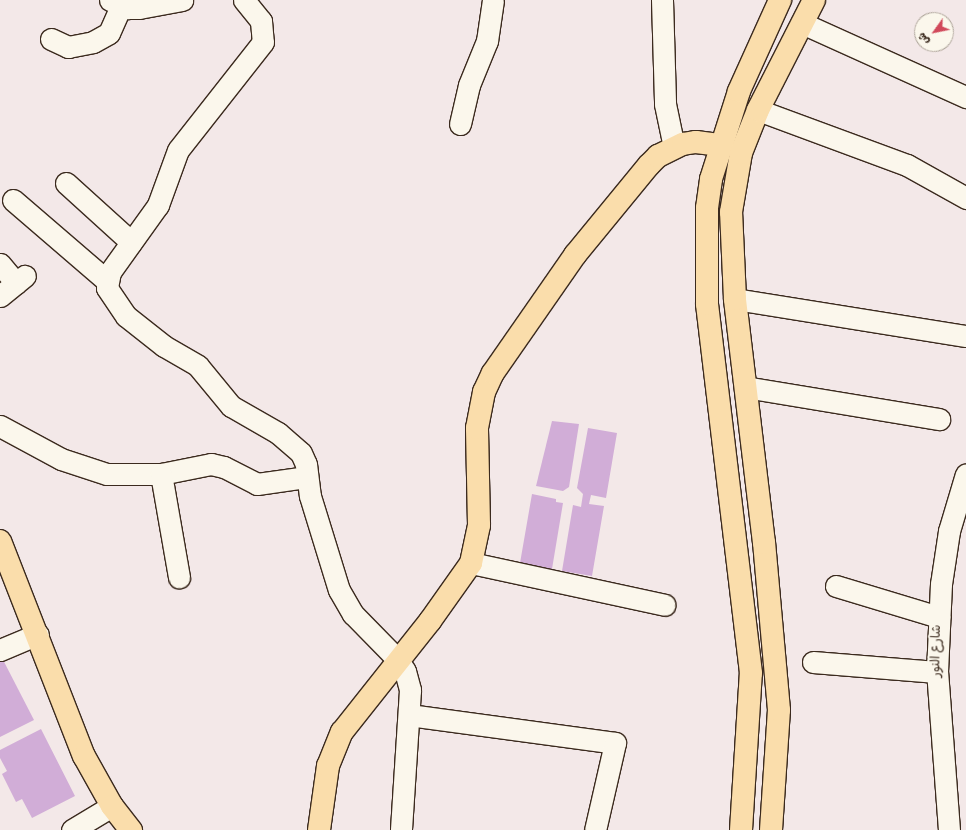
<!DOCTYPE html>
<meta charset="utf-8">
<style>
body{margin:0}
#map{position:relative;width:966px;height:830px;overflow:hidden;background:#f3e8e8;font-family:"Gochi Hand","Playpen Sans Arabic",sans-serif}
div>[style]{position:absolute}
.building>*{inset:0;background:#d1add7}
.roads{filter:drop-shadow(1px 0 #3b2a1e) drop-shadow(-1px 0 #3b2a1e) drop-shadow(0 1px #3b2a1e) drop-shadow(0 -1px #3b2a1e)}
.minor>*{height:21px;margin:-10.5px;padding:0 10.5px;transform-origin:10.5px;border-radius:10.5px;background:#fbf7ec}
.major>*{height:22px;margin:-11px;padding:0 11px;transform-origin:11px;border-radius:11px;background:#faddab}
span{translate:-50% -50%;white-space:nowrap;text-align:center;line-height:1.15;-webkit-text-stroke:3.5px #fbf7ec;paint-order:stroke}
.street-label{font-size:13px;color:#3b2a1e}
.north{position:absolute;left:914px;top:12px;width:40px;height:40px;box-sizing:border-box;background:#fbf7ec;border:1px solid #aea59a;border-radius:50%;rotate:237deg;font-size:11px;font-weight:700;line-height:16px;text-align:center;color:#3b2a1e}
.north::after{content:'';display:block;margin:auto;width:14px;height:18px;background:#d1495b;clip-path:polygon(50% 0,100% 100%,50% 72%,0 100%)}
</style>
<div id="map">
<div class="building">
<div style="clip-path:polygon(552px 421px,579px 424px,569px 487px,563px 491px,536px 486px)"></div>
<div style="clip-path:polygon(588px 428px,617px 433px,606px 498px,591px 495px,589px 504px,604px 506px,592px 576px,562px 571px,573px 505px,581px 507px,583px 494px,577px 488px)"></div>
<div style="clip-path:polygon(532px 494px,556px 499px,556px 502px,563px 503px,552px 569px,520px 563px)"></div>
<div style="clip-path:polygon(0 654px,34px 720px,0 737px)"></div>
<div style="clip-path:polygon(41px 729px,75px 796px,32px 818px,22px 799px,16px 802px,2px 774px,7px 771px,0 758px,0 750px)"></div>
</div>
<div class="roads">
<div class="minor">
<div style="left:110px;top:0;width:20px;rotate:24deg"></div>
<div style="left:128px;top:8px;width:11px"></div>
<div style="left:139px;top:8px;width:44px;rotate:-10.5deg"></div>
<div style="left:244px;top:0;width:27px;rotate:51deg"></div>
<div style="left:261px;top:21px;width:21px;rotate:85deg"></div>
<div style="left:263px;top:42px;width:137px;rotate:128.2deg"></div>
<div style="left:178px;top:150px;width:59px;rotate:110deg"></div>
<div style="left:158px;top:205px;width:82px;rotate:125.6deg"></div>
<div style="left:110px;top:272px;width:16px;rotate:101deg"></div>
<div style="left:107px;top:288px;width:34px;rotate:56deg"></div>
<div style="left:126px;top:316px;width:48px;rotate:38.3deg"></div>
<div style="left:164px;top:346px;width:39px;rotate:30deg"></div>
<div style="left:198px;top:366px;width:52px;rotate:50.5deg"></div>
<div style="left:231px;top:406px;width:54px;rotate:29.9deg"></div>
<div style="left:278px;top:433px;width:30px;rotate:41deg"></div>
<div style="left:301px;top:453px;width:12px;rotate:66deg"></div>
<div style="left:306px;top:464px;width:32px;rotate:83deg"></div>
<div style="left:310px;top:496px;width:98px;rotate:72.9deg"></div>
<div style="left:339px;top:590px;width:28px;rotate:60deg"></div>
<div style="left:353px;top:614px;width:63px;rotate:45.6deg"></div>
<div style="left:397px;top:659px;width:14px;rotate:56deg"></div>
<div style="left:405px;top:671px;width:20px;rotate:75deg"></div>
<div style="left:410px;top:690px;width:140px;rotate:93.7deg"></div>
<div style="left:662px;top:0;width:104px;rotate:88.3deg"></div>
<div style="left:665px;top:104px;width:44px;rotate:78.2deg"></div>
<div style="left:804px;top:24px;width:178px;rotate:24.3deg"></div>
<div style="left:51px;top:39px;width:19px;rotate:25deg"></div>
<div style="left:68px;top:47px;width:25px;rotate:-11deg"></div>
<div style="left:93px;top:42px;width:18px;rotate:-29deg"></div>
<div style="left:109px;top:33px;width:30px;rotate:-66deg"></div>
<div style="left:758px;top:110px;width:159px;rotate:20.3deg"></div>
<div style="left:907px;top:165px;width:68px;rotate:29.2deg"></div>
<div style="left:460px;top:124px;width:40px;rotate:-77deg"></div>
<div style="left:469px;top:85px;width:48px;rotate:-67.8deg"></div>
<div style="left:487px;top:41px;width:41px;rotate:-81.7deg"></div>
<div style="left:66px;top:183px;width:88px;rotate:42.2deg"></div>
<div style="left:13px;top:200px;width:123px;rotate:40.7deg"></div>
<div style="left:0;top:264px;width:25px;rotate:50deg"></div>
<div style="left:0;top:296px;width:32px;rotate:-39deg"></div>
<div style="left:735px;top:299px;width:234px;rotate:9.1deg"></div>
<div style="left:745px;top:387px;width:197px;rotate:9.4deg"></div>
<div style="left:0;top:426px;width:69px;rotate:28.4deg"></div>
<div style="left:61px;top:459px;width:48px;rotate:18.1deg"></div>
<div style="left:107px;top:474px;width:54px"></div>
<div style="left:161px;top:474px;width:51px;rotate:-11.3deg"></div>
<div style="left:211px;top:464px;width:13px;rotate:13deg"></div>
<div style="left:224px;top:467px;width:37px;rotate:27deg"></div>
<div style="left:257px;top:484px;width:49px;rotate:-8.1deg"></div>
<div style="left:161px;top:474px;width:105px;rotate:80.1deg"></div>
<div style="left:471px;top:563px;width:198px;rotate:12.2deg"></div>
<div style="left:836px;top:586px;width:108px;rotate:16.8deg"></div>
<div style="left:0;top:650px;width:41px;rotate:-22.8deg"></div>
<div style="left:813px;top:662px;width:124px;rotate:4.6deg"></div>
<div style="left:409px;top:715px;width:208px;rotate:7.7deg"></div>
<div style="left:615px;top:743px;width:89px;rotate:102.9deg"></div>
<div style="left:72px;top:830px;width:47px;rotate:-31deg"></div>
<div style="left:949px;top:830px;width:158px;rotate:-94.3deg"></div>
<div style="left:937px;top:672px;width:88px;rotate:-87.4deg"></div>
<div style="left:941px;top:584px;width:54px;rotate:-81.4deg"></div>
<div style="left:949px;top:531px;width:59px;rotate:-73.4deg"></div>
</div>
<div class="major">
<div style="left:0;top:541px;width:231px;rotate:68.7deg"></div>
<div style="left:84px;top:756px;width:57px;rotate:60.8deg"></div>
<div style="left:112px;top:806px;width:31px;rotate:52deg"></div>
<div style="left:319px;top:830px;width:65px;rotate:-82deg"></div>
<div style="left:328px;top:766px;width:37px;rotate:-68deg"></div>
<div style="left:342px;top:732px;width:142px;rotate:-51.6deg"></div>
<div style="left:430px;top:621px;width:71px;rotate:-54.7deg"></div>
<div style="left:471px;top:563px;width:39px;rotate:-78deg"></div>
<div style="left:479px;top:525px;width:97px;rotate:-91.2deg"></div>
<div style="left:477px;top:428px;width:37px;rotate:-79deg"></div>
<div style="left:484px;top:392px;width:21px;rotate:-65deg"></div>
<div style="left:493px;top:373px;width:144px;rotate:-55.2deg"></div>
<div style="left:575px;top:255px;width:117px;rotate:-50.6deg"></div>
<div style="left:649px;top:165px;width:13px;rotate:-45deg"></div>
<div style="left:658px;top:156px;width:28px;rotate:-26deg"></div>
<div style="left:683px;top:144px;width:13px;rotate:-9deg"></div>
<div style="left:696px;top:142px;width:25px;rotate:7deg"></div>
<div style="left:741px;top:830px;width:157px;rotate:-86.4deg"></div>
<div style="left:751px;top:673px;width:372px;rotate:-96.8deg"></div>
<div style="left:707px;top:304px;width:96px;rotate:-90deg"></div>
<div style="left:707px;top:208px;width:29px;rotate:-82deg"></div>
<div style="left:711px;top:179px;width:92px;rotate:-72.3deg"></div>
<div style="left:739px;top:91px;width:100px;rotate:-65.7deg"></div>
<div style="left:771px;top:830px;width:120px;rotate:-86.2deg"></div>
<div style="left:779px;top:710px;width:168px;rotate:-95.1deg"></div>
<div style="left:764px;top:543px;width:246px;rotate:-96.8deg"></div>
<div style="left:735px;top:299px;width:87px;rotate:-92.6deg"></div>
<div style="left:731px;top:212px;width:60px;rotate:-80.4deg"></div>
<div style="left:741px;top:153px;width:46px;rotate:-68.4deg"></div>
<div style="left:758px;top:110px;width:123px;rotate:-63deg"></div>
</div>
</div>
<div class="street-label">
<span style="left:938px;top:651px;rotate:-89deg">شارع النور</span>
</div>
<div class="north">ش</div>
</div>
